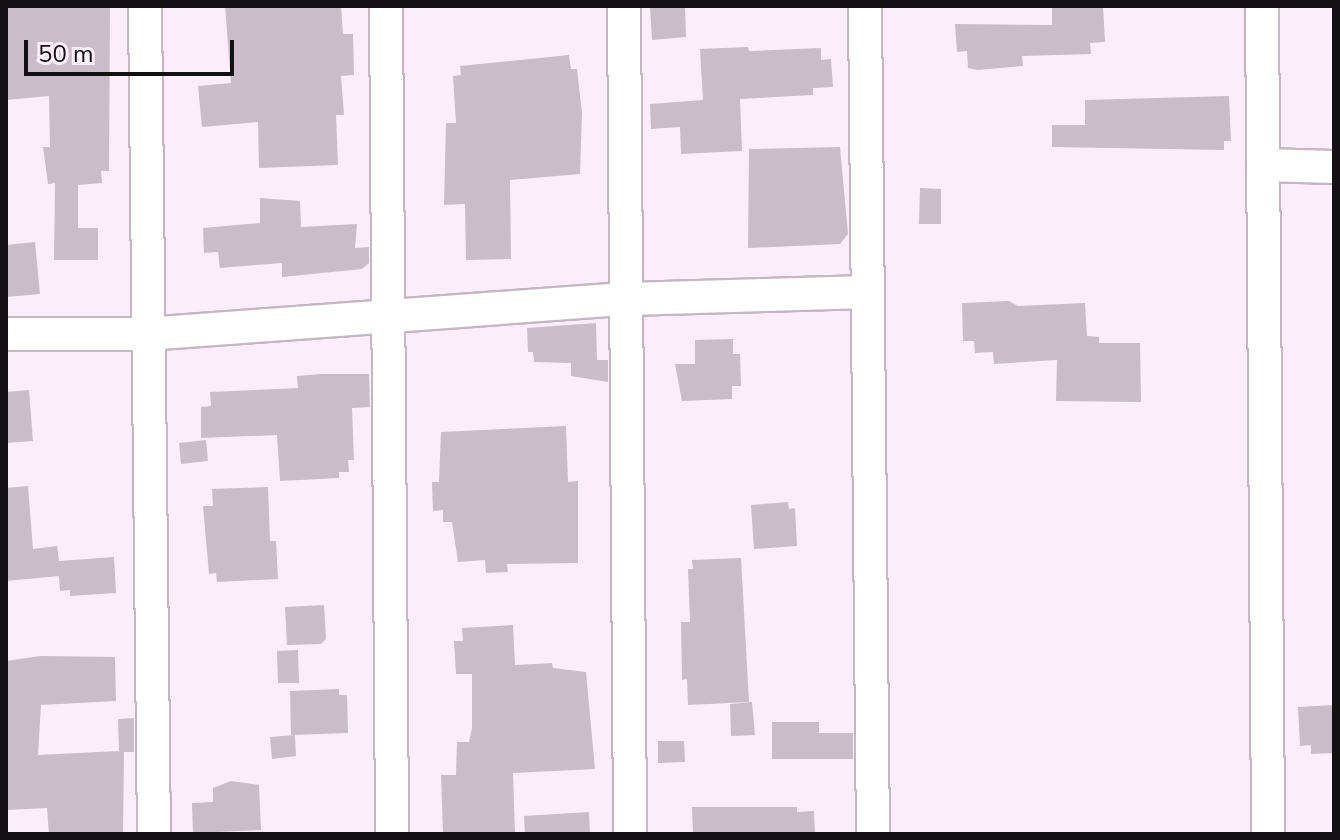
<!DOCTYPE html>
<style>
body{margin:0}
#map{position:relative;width:1340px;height:840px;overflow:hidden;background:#fbedf9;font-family:"Nunito Sans",sans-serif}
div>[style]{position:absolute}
.building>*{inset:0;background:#cabcc8}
.roads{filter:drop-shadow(2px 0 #c4b7c2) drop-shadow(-2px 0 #c4b7c2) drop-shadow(0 2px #c4b7c2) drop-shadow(0 -2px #c4b7c2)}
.street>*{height:32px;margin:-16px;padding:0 16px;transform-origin:16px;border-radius:16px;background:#fff}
span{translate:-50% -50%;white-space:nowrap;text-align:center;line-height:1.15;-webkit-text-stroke:7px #fbedf9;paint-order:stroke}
.frame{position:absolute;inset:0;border:8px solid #141013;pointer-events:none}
.scale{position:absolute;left:24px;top:40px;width:210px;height:36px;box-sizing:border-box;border:4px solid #141013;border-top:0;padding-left:10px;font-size:24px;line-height:28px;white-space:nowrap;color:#141013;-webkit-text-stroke:6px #fbedf9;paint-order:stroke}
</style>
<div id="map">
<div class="building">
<div style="clip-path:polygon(6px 6px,110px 6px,109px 171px,101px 171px,102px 183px,78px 185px,78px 228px,98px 228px,98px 260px,54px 260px,55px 183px,48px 184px,43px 147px,50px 147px,49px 96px,6px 100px)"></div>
<div style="clip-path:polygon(225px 6px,341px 6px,343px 34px,353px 34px,354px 75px,341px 76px,344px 115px,336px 115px,338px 165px,259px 168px,258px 122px,202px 127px,198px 86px,231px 83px)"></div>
<div style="clip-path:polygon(650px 6px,685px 6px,686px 37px,652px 40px)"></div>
<div style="clip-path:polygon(1052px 6px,1103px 6px,1105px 42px,1090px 43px,1091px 54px,1022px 56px,1023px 66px,978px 70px,968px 68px,967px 51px,957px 52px,955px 24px,1052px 25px)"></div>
<div style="clip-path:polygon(748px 47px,749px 51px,821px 48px,821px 60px,831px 59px,833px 87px,813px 88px,813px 95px,740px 99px,742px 151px,681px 154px,680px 127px,651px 129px,650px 104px,703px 100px,700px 49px)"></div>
<div style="clip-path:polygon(569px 55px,571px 69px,577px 69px,582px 113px,580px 174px,510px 180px,511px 259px,466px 260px,465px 204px,444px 205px,446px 123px,456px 123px,453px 76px,461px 75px,460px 66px)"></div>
<div style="clip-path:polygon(1229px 96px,1231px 141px,1224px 141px,1224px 150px,1052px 147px,1052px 125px,1085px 125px,1085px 100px)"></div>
<div style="clip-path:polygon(840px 147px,848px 234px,840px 244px,748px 248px,749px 149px)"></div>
<div style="clip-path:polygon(920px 188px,941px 189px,941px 224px,919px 224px)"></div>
<div style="clip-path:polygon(260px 198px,300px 201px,301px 227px,357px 224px,355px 248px,369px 247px,369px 263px,362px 269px,282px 277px,282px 263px,220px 268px,218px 252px,204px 253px,203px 228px,260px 223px)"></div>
<div style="clip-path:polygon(35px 242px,40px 294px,6px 297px,6px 245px)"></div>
<div style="clip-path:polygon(1009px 301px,1018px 306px,1085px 303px,1087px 336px,1099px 337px,1099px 343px,1140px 343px,1141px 402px,1056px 401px,1057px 360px,994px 364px,993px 352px,975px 353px,974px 341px,963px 341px,962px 303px)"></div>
<div style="clip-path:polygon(596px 323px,597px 360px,608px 360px,608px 382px,571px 376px,571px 363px,534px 362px,533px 352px,528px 352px,527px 328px)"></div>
<div style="clip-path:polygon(733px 339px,733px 354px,740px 354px,741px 386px,732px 386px,732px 399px,682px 401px,675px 364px,695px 364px,695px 340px)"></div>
<div style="clip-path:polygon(321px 374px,369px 374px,370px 407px,352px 408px,354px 460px,348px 460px,349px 472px,339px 472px,339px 478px,280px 481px,277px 435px,201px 438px,201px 407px,211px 406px,210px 392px,298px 388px,297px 376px)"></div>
<div style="clip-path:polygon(29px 390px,33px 441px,6px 443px,6px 392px)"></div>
<div style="clip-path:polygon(566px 426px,568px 482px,578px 481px,578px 563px,507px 564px,508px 572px,486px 573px,485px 560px,458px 562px,452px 522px,443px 522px,443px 510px,433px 511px,432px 482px,439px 482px,441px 432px)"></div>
<div style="clip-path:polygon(206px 440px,208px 461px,181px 464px,179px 443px)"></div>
<div style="clip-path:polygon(28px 486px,33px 549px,57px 546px,59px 561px,114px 557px,116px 593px,70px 596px,70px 590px,60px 591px,59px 576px,6px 581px,6px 488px)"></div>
<div style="clip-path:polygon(268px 487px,270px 541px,276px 541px,278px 579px,217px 582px,216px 573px,209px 574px,203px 506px,213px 506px,212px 489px)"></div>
<div style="clip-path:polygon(788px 502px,789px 509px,795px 508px,797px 546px,754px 549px,751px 505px)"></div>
<div style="clip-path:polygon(741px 558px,749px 702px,688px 705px,687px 679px,682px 680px,681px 622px,690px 622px,688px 569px,693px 569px,692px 560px)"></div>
<div style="clip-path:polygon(324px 605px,326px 639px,321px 644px,287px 645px,285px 607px)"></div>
<div style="clip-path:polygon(513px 625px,515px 665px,552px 663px,553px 668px,586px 672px,595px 769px,513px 773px,515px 834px,443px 834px,441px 775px,456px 775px,457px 742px,469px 742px,472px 728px,472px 674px,456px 674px,454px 641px,463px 641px,462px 628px)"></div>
<div style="clip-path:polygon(298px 650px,299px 683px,278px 683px,277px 651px)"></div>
<div style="clip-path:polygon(40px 656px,115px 657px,116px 701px,41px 705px,38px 755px,119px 751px,118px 719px,134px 718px,134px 752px,124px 752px,123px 834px,49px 834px,47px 808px,6px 810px,6px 661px)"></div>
<div style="clip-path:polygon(339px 689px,339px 695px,347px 695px,348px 733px,291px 735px,290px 691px)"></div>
<div style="clip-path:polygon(752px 702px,755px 735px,731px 736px,730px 704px)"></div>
<div style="clip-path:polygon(1334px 705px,1334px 753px,1311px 754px,1311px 745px,1300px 746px,1298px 707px)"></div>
<div style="clip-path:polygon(772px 722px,819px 722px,819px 733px,853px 733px,853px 759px,772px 759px)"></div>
<div style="clip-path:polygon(295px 735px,296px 756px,272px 759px,270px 737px)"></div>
<div style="clip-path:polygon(658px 741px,684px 741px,685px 762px,658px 763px)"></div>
<div style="clip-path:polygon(231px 781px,259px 785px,261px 830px,193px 833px,192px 803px,213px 802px,213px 788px)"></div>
<div style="clip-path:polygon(692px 807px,797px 807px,797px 812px,814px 811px,815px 834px,693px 834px)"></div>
<div style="clip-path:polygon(589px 812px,590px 834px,525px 834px,524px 816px)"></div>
</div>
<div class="roads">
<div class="street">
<div style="left:145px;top:6px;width:828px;rotate:89.38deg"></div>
<div style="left:386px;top:6px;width:828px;rotate:89.58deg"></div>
<div style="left:624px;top:6px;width:828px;rotate:89.58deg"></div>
<div style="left:865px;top:6px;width:828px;rotate:89.45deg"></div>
<div style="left:1262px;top:6px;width:828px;rotate:89.58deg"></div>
<div style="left:1263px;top:165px;width:71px;rotate:1.6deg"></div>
<div style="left:6px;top:334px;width:140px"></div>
<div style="left:146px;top:334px;width:483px;rotate:-4.2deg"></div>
<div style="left:628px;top:299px;width:240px;rotate:-1.7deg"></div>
</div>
</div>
<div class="frame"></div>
<div class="scale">50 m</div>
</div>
